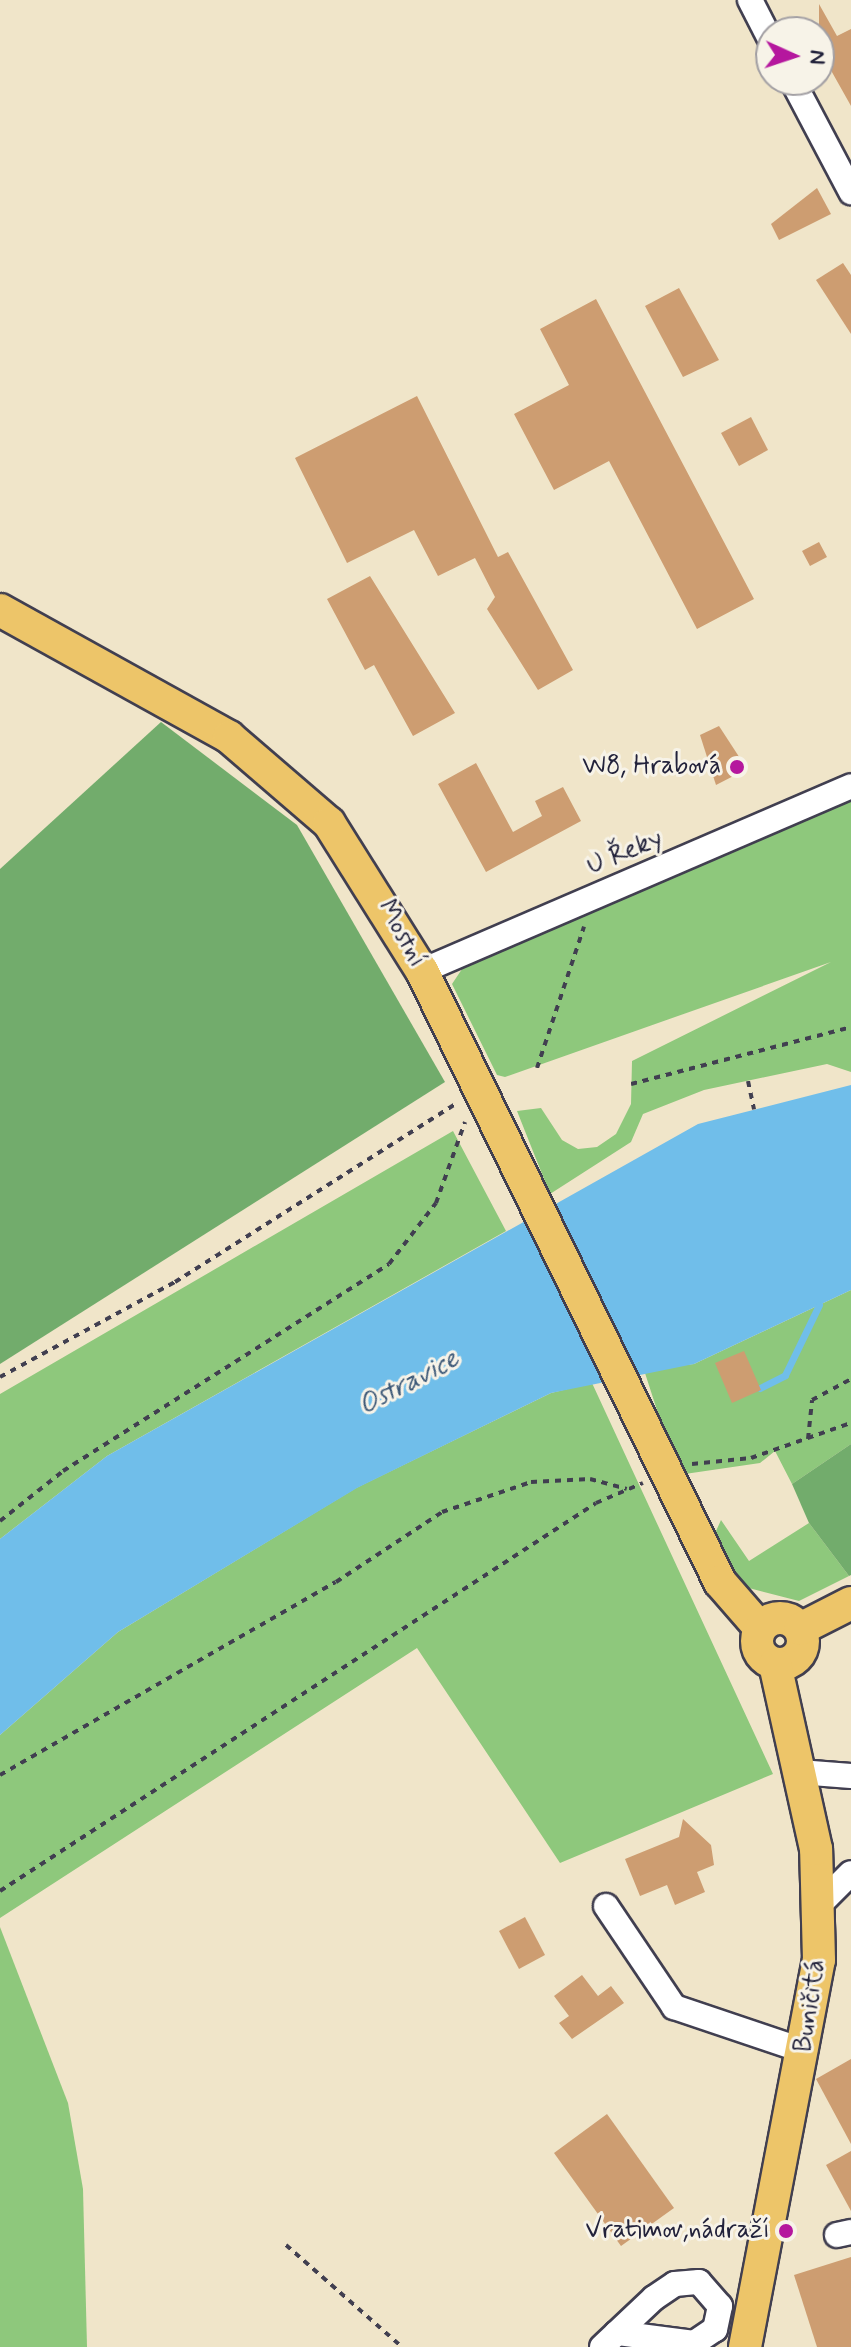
<!DOCTYPE html>
<meta charset="utf-8">
<style>
body{margin:0}
#map{position:relative;width:851px;height:2347px;overflow:hidden;background:#f0e5c9;font-family:Mynerve,sans-serif}
div>[style]{position:absolute}
.green>*{inset:0;background:#8ec87c}
.forest>*{inset:0;background:#72ac6c}
.water>*{inset:0;background:#70beea}
.stream>*{height:7px;margin:-3.5px;padding:0 3.5px;transform-origin:3.5px;border-radius:3.5px;background:#70beea}
.building>*{inset:0;background:#cd9d71}
.path>*{height:4px;margin-top:-2px;transform-origin:0;background:repeating-linear-gradient(90deg,#413f50 0 6px,transparent 0 12px)}
.roads{filter:drop-shadow(2px 0 #413f50) drop-shadow(-2px 0 #413f50) drop-shadow(0 2px #413f50) drop-shadow(0 -2px #413f50)}
.minor>*{height:24px;margin:-12px;padding:0 12px;transform-origin:12px;border-radius:12px;background:#fff}
.major>*{height:32px;margin:-16px;padding:0 16px;transform-origin:16px;border-radius:16px;background:#edc569}
.major>.ring{margin:-16px;padding:0;box-sizing:content-box;background:none;border:32px solid #edc569;border-radius:50%}
.dots>*{width:22px;height:22px;translate:-50% -50%;box-sizing:border-box;border:4px solid #f7f3e8;border-radius:50%}
span{translate:-50% -50%;white-space:nowrap;text-align:center;line-height:1.15;-webkit-text-stroke:6px #f7f3e8;paint-order:stroke}
.poi-label{font-size:26px;color:#22223b}
.right{translate:-100% -50%;text-align:right}
.street-label{font-size:26px;color:#22223b}
.water-label{font-size:28px;color:#3d5978;font-style:italic}
.north{position:absolute;left:755px;top:16px;width:80px;height:80px;box-sizing:border-box;background:#f7f3e8;border:2px solid #a29fa3;border-radius:50%;rotate:93deg;font-size:22px;font-weight:700;line-height:32px;text-align:center;color:#22223b}
.north::after{content:'';display:block;margin:auto;width:28px;height:36px;background:#b5179e;clip-path:polygon(50% 0,100% 100%,50% 72%,0 100%)}
</style>
<div id="map">
<div class="green">
<div style="clip-path:polygon(851px 784px,851px 1072px,827px 1064px,704px 1090px,643px 1114px,631px 1142px,550px 1194px,517px 1111px,541px 1108px,562px 1140px,578px 1149px,597px 1147px,616px 1134px,631px 1104px,632px 1061px,831px 962px,505px 1077px,497px 1075px,452px 984px,466px 963px)"></div>
<div style="clip-path:polygon(453px 1131px,506px 1231px,107px 1456px,0 1539px,0 1394px)"></div>
<div style="clip-path:polygon(851px 1290px,851px 1444px,792px 1484px,775px 1451px,760px 1463px,678px 1475px,644px 1370px,694px 1364px)"></div>
<div style="clip-path:polygon(592px 1383px,773px 1774px,560px 1863px,417px 1648px,0 1918px,0 1735px,118px 1632px,356px 1488px,551px 1393px)"></div>
<div style="clip-path:polygon(721px 1520px,749px 1561px,809px 1523px,849px 1576px,799px 1601px,745px 1587px,712px 1540px)"></div>
<div style="clip-path:polygon(0 1927px,68px 2103px,83px 2189px,87px 2347px,0 2347px)"></div>
</div>
<div class="forest">
<div style="clip-path:polygon(161px 722px,297px 825px,445px 1082px,0 1364px,0 869px)"></div>
<div style="clip-path:polygon(851px 1444px,851px 1575px,849px 1576px,809px 1523px,792px 1484px)"></div>
</div>
<div class="water">
<div style="clip-path:polygon(851px 1085px,851px 1290px,694px 1364px,551px 1393px,357px 1488px,118px 1632px,0 1735px,0 1539px,107px 1456px,698px 1124px)"></div>
</div>
<div class="stream">
<div style="left:760px;top:1388px;width:28px;rotate:-27deg"></div>
<div style="left:785px;top:1375px;width:78px;rotate:-64.1deg"></div>
</div>
<div class="building">
<div style="clip-path:polygon(819px 4px,837px 36px,851px 29px,851px 106px,819px 49px)"></div>
<div style="clip-path:polygon(817px 188px,831px 214px,779px 240px,771px 224px)"></div>
<div style="clip-path:polygon(843px 263px,851px 275px,851px 334px,816px 280px)"></div>
<div style="clip-path:polygon(679px 288px,719px 360px,683px 377px,645px 306px)"></div>
<div style="clip-path:polygon(596px 299px,754px 599px,697px 629px,609px 461px,554px 490px,514px 414px,569px 385px,540px 329px)"></div>
<div style="clip-path:polygon(417px 396px,498px 557px,508px 552px,573px 670px,538px 690px,487px 609px,495px 597px,475px 558px,438px 576px,414px 530px,347px 563px,295px 458px)"></div>
<div style="clip-path:polygon(751px 417px,768px 450px,739px 466px,721px 433px)"></div>
<div style="clip-path:polygon(819px 542px,827px 557px,810px 566px,802px 551px)"></div>
<div style="clip-path:polygon(370px 576px,455px 713px,413px 736px,374px 665px,365px 670px,327px 599px)"></div>
<div style="clip-path:polygon(719px 726px,747px 769px,716px 785px,700px 735px)"></div>
<div style="clip-path:polygon(476px 763px,513px 832px,542px 816px,535px 801px,563px 787px,581px 821px,486px 872px,438px 784px)"></div>
<div style="clip-path:polygon(744px 1351px,761px 1390px,732px 1403px,715px 1363px)"></div>
<div style="clip-path:polygon(683px 1819px,711px 1845px,714px 1865px,697px 1872px,705px 1892px,675px 1905px,667px 1885px,640px 1896px,625px 1859px,679px 1837px)"></div>
<div style="clip-path:polygon(525px 1917px,545px 1955px,519px 1969px,499px 1931px)"></div>
<div style="clip-path:polygon(582px 1975px,598px 1996px,611px 1986px,624px 2003px,572px 2039px,559px 2023px,569px 2016px,554px 1996px)"></div>
<div style="clip-path:polygon(851px 2059px,851px 2144px,816px 2079px)"></div>
<div style="clip-path:polygon(607px 2114px,674px 2208px,621px 2246px,554px 2153px)"></div>
<div style="clip-path:polygon(851px 2151px,851px 2211px,826px 2165px)"></div>
<div style="clip-path:polygon(851px 2257px,851px 2347px,817px 2347px,794px 2275px)"></div>
</div>
<div class="path">
<div style="left:537px;top:1068px;width:149px;rotate:-71.6deg"></div>
<div style="left:748px;top:1081px;width:29px;rotate:78deg"></div>
<div style="left:631px;top:1084px;width:227px;rotate:-14.5deg"></div>
<div style="left:0;top:1377px;width:199px;rotate:-28.5deg"></div>
<div style="left:175px;top:1282px;width:334px;rotate:-32.4deg"></div>
<div style="left:808px;top:1439px;width:39px;rotate:-84deg"></div>
<div style="left:812px;top:1400px;width:44px;rotate:-28.3deg"></div>
<div style="left:692px;top:1464px;width:59px;rotate:-5.8deg"></div>
<div style="left:751px;top:1458px;width:106px;rotate:-19.3deg"></div>
<div style="left:0;top:1521px;width:80px;rotate:-38.4deg"></div>
<div style="left:63px;top:1471px;width:386px;rotate:-32.4deg"></div>
<div style="left:389px;top:1264px;width:77px;rotate:-52.4deg"></div>
<div style="left:436px;top:1203px;width:86px;rotate:-70.3deg"></div>
<div style="left:0;top:1775px;width:387px;rotate:-29.9deg"></div>
<div style="left:336px;top:1582px;width:127px;rotate:-33.4deg"></div>
<div style="left:442px;top:1512px;width:94px;rotate:-18.6deg"></div>
<div style="left:531px;top:1482px;width:59px;rotate:-2.9deg"></div>
<div style="left:590px;top:1479px;width:38px;rotate:15deg"></div>
<div style="left:0;top:1891px;width:711px;rotate:-33.06deg"></div>
<div style="left:596px;top:1503px;width:51px;rotate:-23.1deg"></div>
<div style="left:286px;top:2245px;width:154px;rotate:41.3deg"></div>
</div>
<div class="roads">
<div class="minor">
<div style="left:750px;top:0;width:46px;rotate:62.9deg"></div>
<div style="left:792px;top:80px;width:127px;rotate:62.2deg"></div>
<div style="left:422px;top:971px;width:467px;rotate:-23.3deg"></div>
<div style="left:799px;top:1772px;width:52px;rotate:4.4deg"></div>
<div style="left:821px;top:1903px;width:42px;rotate:-45deg"></div>
<div style="left:606px;top:1906px;width:122px;rotate:56deg"></div>
<div style="left:674px;top:2007px;width:138px;rotate:18.6deg"></div>
<div style="left:837px;top:2235px;width:14px;rotate:-12deg"></div>
<div style="left:602px;top:2347px;width:71px;rotate:-43.3deg"></div>
<div style="left:654px;top:2298px;width:25px;rotate:-34deg"></div>
<div style="left:675px;top:2284px;width:24px;rotate:-5deg"></div>
<div style="left:699px;top:2282px;width:32px;rotate:49deg"></div>
<div style="left:720px;top:2306px;width:24px;rotate:102deg"></div>
<div style="left:715px;top:2329px;width:25px;rotate:146deg"></div>
<div style="left:694px;top:2343px;width:78px;rotate:-172.6deg"></div>
</div>
<div class="major">
<div style="left:0;top:610px;width:262px;rotate:29deg"></div>
<div style="left:229px;top:737px;width:132px;rotate:40.7deg"></div>
<div style="left:329px;top:823px;width:175px;rotate:57.9deg"></div>
<div style="left:422px;top:971px;width:680px;rotate:64deg"></div>
<div style="left:720px;top:1582px;width:61px;rotate:49deg"></div>
<div class="ring" style="left:757px;top:1618px;width:14px;height:14px"></div>
<div style="left:800px;top:1629px;width:57px;rotate:-27deg"></div>
<div style="left:745px;top:2347px;width:394px;rotate:-79.2deg"></div>
<div style="left:819px;top:1960px;width:111px;rotate:-91.5deg"></div>
<div style="left:816px;top:1849px;width:189px;rotate:-102.5deg"></div>
</div>
</div>
<div class="dots">
<div style="left:737px;top:767px;background:#b5179e"></div>
<div style="left:786px;top:2231px;background:#b5179e"></div>
</div>
<div class="poi-label">
<span class="right" style="left:721px;top:767px">W8, Hrabová</span>
<span class="right" style="left:770px;top:2231px">Vratimov,nádraží</span>
</div>
<div class="street-label">
<span style="left:625px;top:853px;rotate:-23deg">U Řeky</span>
<span style="left:401px;top:934px;rotate:61deg">Mostní</span>
<span style="left:811px;top:2006px;rotate:-82deg">Buničitá</span>
</div>
<div class="water-label">
<span style="left:409px;top:1383px;rotate:-28deg">Ostravice</span>
</div>
<div class="north">N</div>
</div>
